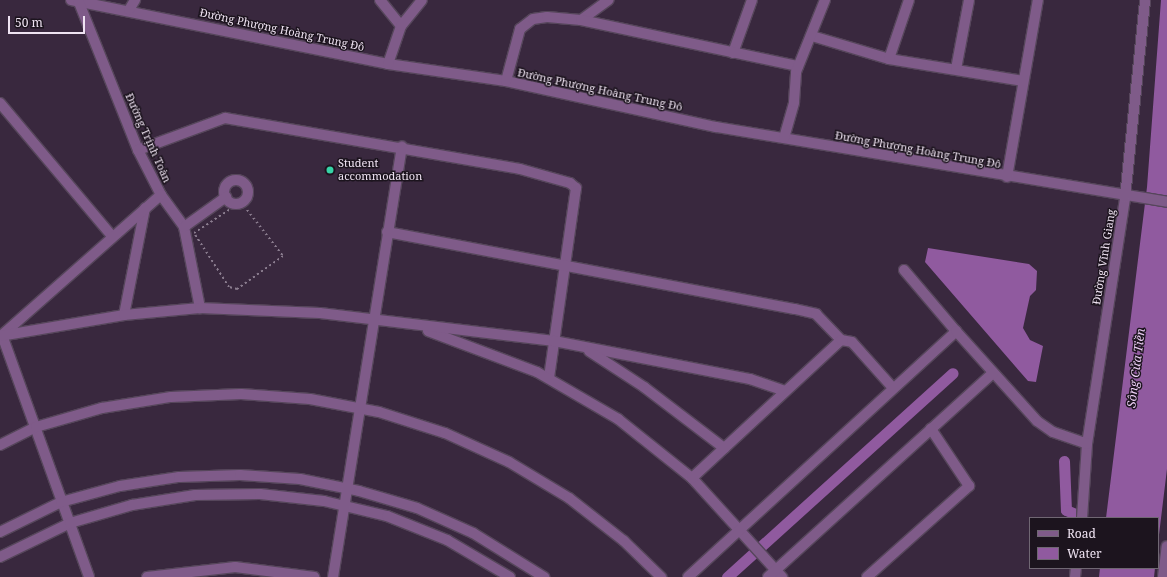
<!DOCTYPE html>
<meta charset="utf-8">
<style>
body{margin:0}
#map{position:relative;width:1167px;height:577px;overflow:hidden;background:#39283e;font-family:"Noto Serif",serif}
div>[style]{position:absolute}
.water>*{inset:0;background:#905a9f}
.canal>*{height:11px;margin:-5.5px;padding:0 5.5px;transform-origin:5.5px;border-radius:5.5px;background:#905a9f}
.path>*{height:2px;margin-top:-1px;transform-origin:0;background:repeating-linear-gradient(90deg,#8b7d8f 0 2px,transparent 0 5px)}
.roads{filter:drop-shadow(1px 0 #56465b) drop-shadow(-1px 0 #56465b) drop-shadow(0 1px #56465b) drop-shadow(0 -1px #56465b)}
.minor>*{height:10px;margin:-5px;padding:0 5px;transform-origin:5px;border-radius:5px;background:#7f5b89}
.minor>.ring{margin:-5px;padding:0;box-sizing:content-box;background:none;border:10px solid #7f5b89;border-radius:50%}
.dots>*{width:11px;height:11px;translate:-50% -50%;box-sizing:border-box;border:2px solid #1c141e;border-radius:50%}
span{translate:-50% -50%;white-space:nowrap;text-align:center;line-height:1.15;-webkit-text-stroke:3px #1c141e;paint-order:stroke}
.street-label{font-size:11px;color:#efe3f2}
.poi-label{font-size:11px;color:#efe3f2}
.left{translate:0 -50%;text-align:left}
.water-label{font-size:12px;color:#eacdf3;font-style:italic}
.legend{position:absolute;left:1029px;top:517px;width:130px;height:52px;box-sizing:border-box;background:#1c141e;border:1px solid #706773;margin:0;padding:5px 7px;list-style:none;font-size:12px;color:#efe3f2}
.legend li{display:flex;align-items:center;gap:8px;height:20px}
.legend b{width:20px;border:1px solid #706773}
.scale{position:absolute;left:8px;top:16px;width:77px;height:18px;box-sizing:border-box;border:2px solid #efe3f2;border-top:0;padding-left:5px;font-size:12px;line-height:14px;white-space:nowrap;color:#efe3f2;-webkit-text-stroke:3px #1c141e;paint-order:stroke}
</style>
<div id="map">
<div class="water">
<div style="clip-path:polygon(1161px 0,1167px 0,1167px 469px,1158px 543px,1158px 518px,1106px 518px,1147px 187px)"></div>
<div style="clip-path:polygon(928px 248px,1029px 264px,1037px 271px,1036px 290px,1030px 296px,1023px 328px,1030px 340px,1043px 346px,1036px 382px,1028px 381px,925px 262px)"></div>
<div style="clip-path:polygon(1100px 568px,1155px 568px,1154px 577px,1099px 577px)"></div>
</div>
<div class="canal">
<div style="left:1064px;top:461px;width:49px;rotate:87.7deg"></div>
<div style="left:1066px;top:510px;width:13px;rotate:23deg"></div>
<div style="left:727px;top:577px;width:304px;rotate:-42.1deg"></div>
</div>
<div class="path">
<div style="left:241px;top:202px;width:68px;rotate:52.1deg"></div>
<div style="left:283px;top:256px;width:57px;rotate:144.3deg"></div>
<div style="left:237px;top:289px;width:8px;rotate:-166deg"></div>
<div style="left:229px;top:287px;width:64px;rotate:-122.9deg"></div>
<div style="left:194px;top:233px;width:56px;rotate:-33.4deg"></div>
</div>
<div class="roads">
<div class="minor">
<div style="left:71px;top:0;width:323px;rotate:11.4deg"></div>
<div style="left:388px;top:64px;width:119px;rotate:8.2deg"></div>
<div style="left:506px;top:81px;width:215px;rotate:12.4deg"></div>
<div style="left:716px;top:127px;width:457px;rotate:9.4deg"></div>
<div style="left:78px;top:0;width:162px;rotate:68.2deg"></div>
<div style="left:138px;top:150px;width:51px;rotate:62.9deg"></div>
<div style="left:161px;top:195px;width:39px;rotate:54deg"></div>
<div style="left:184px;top:227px;width:83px;rotate:78.8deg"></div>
<div style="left:380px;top:0;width:33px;rotate:51deg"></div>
<div style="left:129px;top:10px;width:12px;rotate:-59deg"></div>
<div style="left:581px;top:20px;width:34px;rotate:-36deg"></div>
<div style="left:812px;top:36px;width:80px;rotate:16.6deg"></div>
<div style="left:889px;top:59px;width:136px;rotate:9.3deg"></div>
<div style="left:733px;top:53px;width:56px;rotate:-70.3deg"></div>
<div style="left:889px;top:59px;width:62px;rotate:-71.3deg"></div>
<div style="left:388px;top:64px;width:40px;rotate:-71.1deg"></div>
<div style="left:401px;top:26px;width:33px;rotate:-51deg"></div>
<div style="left:956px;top:69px;width:70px;rotate:-79.3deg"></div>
<div style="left:506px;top:81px;width:54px;rotate:-74.9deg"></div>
<div style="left:520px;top:29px;width:16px;rotate:-38deg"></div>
<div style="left:533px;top:19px;width:14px;rotate:-8deg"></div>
<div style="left:547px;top:17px;width:34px;rotate:5deg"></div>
<div style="left:581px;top:20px;width:222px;rotate:12deg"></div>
<div style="left:0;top:103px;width:174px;rotate:49.9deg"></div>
<div style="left:784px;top:138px;width:37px;rotate:-74deg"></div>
<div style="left:794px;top:102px;width:30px;rotate:-86deg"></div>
<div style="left:796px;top:72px;width:78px;rotate:-68.1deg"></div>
<div style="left:138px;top:150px;width:93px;rotate:-20.2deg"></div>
<div style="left:225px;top:118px;width:299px;rotate:9.8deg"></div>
<div style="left:520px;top:169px;width:52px;rotate:15.6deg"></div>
<div style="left:570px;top:183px;width:8px;rotate:40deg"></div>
<div style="left:576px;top:188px;width:192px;rotate:98.1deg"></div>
<div style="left:1007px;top:177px;width:180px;rotate:-80.1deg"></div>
<div class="ring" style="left:224px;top:180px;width:14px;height:14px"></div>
<div style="left:184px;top:227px;width:52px;rotate:-35.5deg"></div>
<div style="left:387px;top:232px;width:415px;rotate:10.7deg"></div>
<div style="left:795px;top:309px;width:22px;rotate:13deg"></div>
<div style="left:816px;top:314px;width:36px;rotate:46deg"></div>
<div style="left:904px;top:270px;width:80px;rotate:49.6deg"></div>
<div style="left:124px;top:315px;width:109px;rotate:-78.9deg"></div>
<div style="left:428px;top:331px;width:116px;rotate:20.6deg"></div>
<div style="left:537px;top:372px;width:94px;rotate:30.1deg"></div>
<div style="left:618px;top:419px;width:95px;rotate:38.6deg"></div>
<div style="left:692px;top:478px;width:134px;rotate:47.7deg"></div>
<div style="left:2px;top:335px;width:257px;rotate:70.2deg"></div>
<div style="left:2px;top:335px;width:212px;rotate:-41.4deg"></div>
<div style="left:0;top:336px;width:126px;rotate:-9.6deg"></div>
<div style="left:124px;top:315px;width:76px;rotate:-5.3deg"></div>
<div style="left:200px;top:308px;width:120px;rotate:2.4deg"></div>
<div style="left:320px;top:313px;width:236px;rotate:6.8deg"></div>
<div style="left:554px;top:341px;width:200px;rotate:11deg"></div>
<div style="left:750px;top:379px;width:37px;rotate:19deg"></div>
<div style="left:589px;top:351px;width:66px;rotate:33.2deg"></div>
<div style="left:644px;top:387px;width:101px;rotate:37.3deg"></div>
<div style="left:0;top:445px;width:40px;rotate:-26.6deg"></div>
<div style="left:36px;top:427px;width:69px;rotate:-16.1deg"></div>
<div style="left:102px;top:408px;width:70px;rotate:-9.1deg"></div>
<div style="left:171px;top:397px;width:70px;rotate:-2.5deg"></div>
<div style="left:241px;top:394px;width:69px;rotate:4.1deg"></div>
<div style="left:310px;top:399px;width:70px;rotate:10.7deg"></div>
<div style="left:379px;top:412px;width:69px;rotate:17.7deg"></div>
<div style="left:445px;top:433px;width:70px;rotate:24.4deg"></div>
<div style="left:509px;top:462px;width:70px;rotate:31deg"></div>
<div style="left:569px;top:498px;width:70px;rotate:38deg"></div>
<div style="left:624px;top:541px;width:52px;rotate:44.2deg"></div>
<div style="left:692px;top:478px;width:203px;rotate:-42.8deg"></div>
<div style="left:841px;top:340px;width:11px;rotate:10deg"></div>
<div style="left:852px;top:342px;width:62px;rotate:48.3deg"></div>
<div style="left:1082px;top:518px;width:74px;rotate:-86.1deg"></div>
<div style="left:1087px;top:444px;width:249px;rotate:-81.2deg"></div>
<div style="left:1125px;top:198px;width:199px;rotate:-84.2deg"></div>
<div style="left:0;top:532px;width:68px;rotate:-26.2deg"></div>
<div style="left:61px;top:502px;width:61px;rotate:-15.2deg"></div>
<div style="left:120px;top:486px;width:60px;rotate:-8.7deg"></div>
<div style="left:179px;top:477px;width:61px;rotate:-1.9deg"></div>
<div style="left:240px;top:475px;width:60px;rotate:3.8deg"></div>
<div style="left:300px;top:479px;width:60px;rotate:11.5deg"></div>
<div style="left:359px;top:491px;width:60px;rotate:16.3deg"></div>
<div style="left:417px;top:508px;width:61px;rotate:24.1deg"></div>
<div style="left:473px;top:533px;width:84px;rotate:31.8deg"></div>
<div style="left:0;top:557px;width:78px;rotate:-25.9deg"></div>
<div style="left:70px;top:523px;width:65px;rotate:-16.2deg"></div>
<div style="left:132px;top:505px;width:64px;rotate:-9deg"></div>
<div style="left:195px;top:495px;width:65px;rotate:-0.9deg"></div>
<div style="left:260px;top:494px;width:64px;rotate:6.2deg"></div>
<div style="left:324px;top:501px;width:65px;rotate:13.4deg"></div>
<div style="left:387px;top:516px;width:65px;rotate:21.8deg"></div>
<div style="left:447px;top:540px;width:73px;rotate:30.4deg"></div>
<div style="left:147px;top:577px;width:89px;rotate:-6.5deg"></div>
<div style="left:235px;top:567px;width:80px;rotate:7.2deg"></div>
<div style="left:333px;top:577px;width:436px;rotate:-80.9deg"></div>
<div style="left:688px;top:577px;width:364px;rotate:-42.5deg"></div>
<div style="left:956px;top:331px;width:121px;rotate:48deg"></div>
<div style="left:1037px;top:421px;width:19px;rotate:35deg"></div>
<div style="left:1053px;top:432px;width:36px;rotate:19deg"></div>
<div style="left:768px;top:577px;width:304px;rotate:-42.2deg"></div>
<div style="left:867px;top:577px;width:137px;rotate:-41.7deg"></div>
<div style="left:969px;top:486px;width:69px;rotate:-123.7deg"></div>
<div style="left:1075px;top:577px;width:9px;rotate:-84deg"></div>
<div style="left:1163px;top:577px;width:31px;rotate:-83deg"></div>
</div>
</div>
<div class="dots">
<div style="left:330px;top:170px;background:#36d4a7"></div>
</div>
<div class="street-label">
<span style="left:282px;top:30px;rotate:12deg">Đường Phượng Hoàng Trung Đô</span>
<span style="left:600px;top:90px;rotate:12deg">Đường Phượng Hoàng Trung Đô</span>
<span style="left:148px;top:138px;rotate:66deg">Đường Trịnh Toàn</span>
<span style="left:918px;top:150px;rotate:10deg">Đường Phượng Hoàng Trung Đô</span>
<span style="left:1104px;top:257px;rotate:-81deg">Đường Vĩnh Giang</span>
</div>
<div class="poi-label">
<span class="left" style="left:338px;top:170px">Student<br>accommodation</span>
</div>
<div class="water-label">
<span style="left:1136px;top:368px;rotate:-83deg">Sông Cửa Tiền</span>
</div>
<ul class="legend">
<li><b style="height:5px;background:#7f5b89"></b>Road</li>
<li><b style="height:11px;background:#905a9f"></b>Water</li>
</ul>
<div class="scale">50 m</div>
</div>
